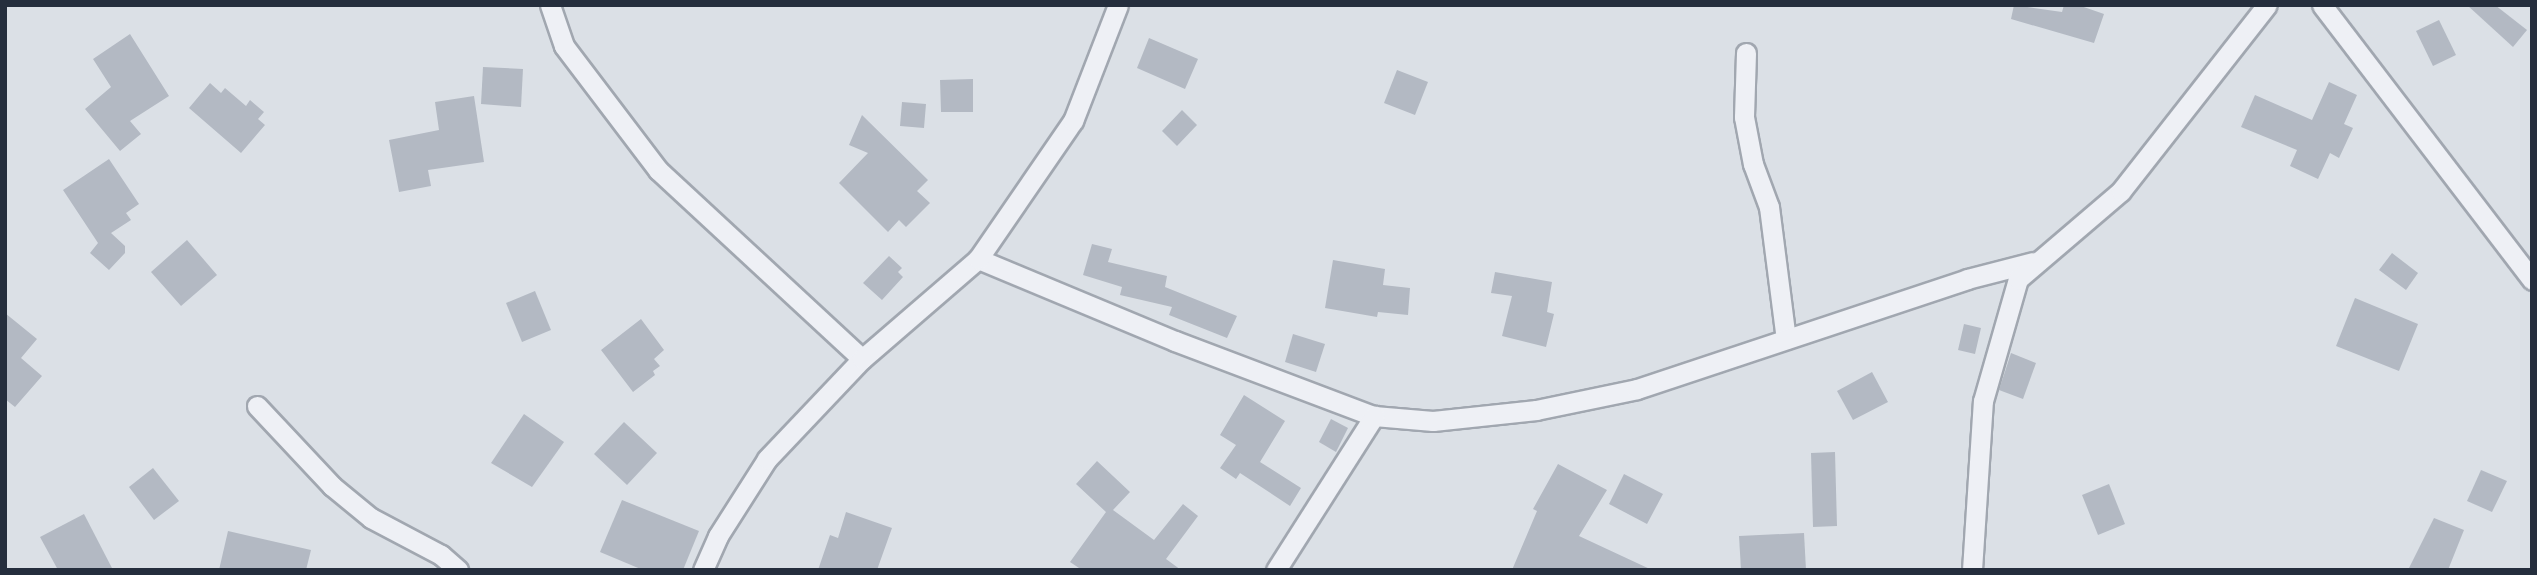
<!DOCTYPE html>
<style>
body{margin:0}
#map{position:relative;width:2537px;height:575px;overflow:hidden;background:#dbe0e6;font-family:Cabin,sans-serif}
div>[style]{position:absolute}
.building>*{inset:0;background:#b3b9c3}
.roads{filter:drop-shadow(2px 0 #a1a7b0) drop-shadow(-2px 0 #a1a7b0) drop-shadow(0 2px #a1a7b0) drop-shadow(0 -2px #a1a7b0)}
.street>*{height:19px;margin:-9.5px;padding:0 9.5px;transform-origin:9.5px;border-radius:9.5px;background:#eef0f5}
span{translate:-50% -50%;white-space:nowrap;text-align:center;line-height:1.15;-webkit-text-stroke:5px #ebeff4;paint-order:stroke}
.frame{position:absolute;inset:0;border:7px solid #252e3d;pointer-events:none}
</style>
<div id="map">
<div class="building">
<div style="clip-path:polygon(2014px 5px,2062px 12px,2064px 5px,2078px 5px,2104px 14px,2094px 43px,2011px 19px)"></div>
<div style="clip-path:polygon(2467px 5px,2495px 5px,2527px 30px,2513px 47px)"></div>
<div style="clip-path:polygon(2439px 20px,2456px 55px,2433px 66px,2416px 31px)"></div>
<div style="clip-path:polygon(130px 34px,169px 96px,130px 121px,141px 134px,120px 151px,85px 109px,111px 87px,93px 59px)"></div>
<div style="clip-path:polygon(1149px 38px,1198px 59px,1185px 89px,1137px 68px)"></div>
<div style="clip-path:polygon(483px 67px,523px 69px,521px 107px,481px 104px)"></div>
<div style="clip-path:polygon(1397px 70px,1428px 82px,1415px 115px,1384px 103px)"></div>
<div style="clip-path:polygon(973px 79px,973px 112px,941px 112px,940px 80px)"></div>
<div style="clip-path:polygon(2329px 82px,2357px 95px,2344px 124px,2353px 128px,2339px 158px,2330px 153px,2318px 179px,2290px 166px,2297px 150px,2241px 127px,2255px 95px,2312px 120px)"></div>
<div style="clip-path:polygon(210px 83px,221px 93px,225px 88px,246px 106px,250px 100px,264px 112px,258px 119px,265px 125px,241px 153px,189px 108px)"></div>
<div style="clip-path:polygon(474px 96px,484px 162px,428px 170px,431px 186px,399px 192px,389px 140px,439px 130px,435px 102px)"></div>
<div style="clip-path:polygon(902px 102px,926px 104px,924px 128px,900px 126px)"></div>
<div style="clip-path:polygon(1182px 110px,1197px 125px,1177px 146px,1162px 131px)"></div>
<div style="clip-path:polygon(862px 115px,928px 180px,917px 191px,930px 203px,906px 227px,899px 220px,888px 232px,839px 183px,868px 153px,849px 145px)"></div>
<div style="clip-path:polygon(109px 159px,139px 204px,126px 213px,131px 220px,111px 233px,125px 246px,125px 253px,109px 270px,90px 253px,98px 243px,63px 190px)"></div>
<div style="clip-path:polygon(187px 240px,217px 275px,181px 306px,151px 272px)"></div>
<div style="clip-path:polygon(1092px 244px,1112px 249px,1108px 262px,1167px 276px,1165px 287px,1237px 316px,1227px 338px,1169px 315px,1172px 307px,1120px 295px,1122px 287px,1083px 275px)"></div>
<div style="clip-path:polygon(2392px 253px,2418px 273px,2406px 290px,2379px 270px)"></div>
<div style="clip-path:polygon(889px 256px,902px 268px,898px 272px,903px 277px,882px 300px,863px 283px)"></div>
<div style="clip-path:polygon(1333px 260px,1385px 269px,1383px 285px,1410px 288px,1408px 315px,1378px 312px,1377px 317px,1325px 308px)"></div>
<div style="clip-path:polygon(1495px 272px,1552px 282px,1547px 312px,1554px 314px,1546px 347px,1502px 336px,1512px 296px,1491px 293px)"></div>
<div style="clip-path:polygon(535px 291px,551px 330px,522px 342px,506px 303px)"></div>
<div style="clip-path:polygon(2355px 298px,2418px 324px,2399px 371px,2336px 346px)"></div>
<div style="clip-path:polygon(5px 313px,37px 339px,21px 358px,42px 376px,15px 407px,5px 399px)"></div>
<div style="clip-path:polygon(641px 319px,664px 350px,654px 359px,660px 366px,653px 371px,655px 375px,633px 392px,601px 350px)"></div>
<div style="clip-path:polygon(1964px 324px,1981px 328px,1975px 354px,1958px 350px)"></div>
<div style="clip-path:polygon(1293px 334px,1325px 344px,1316px 372px,1285px 362px)"></div>
<div style="clip-path:polygon(2011px 353px,2036px 363px,2023px 399px,1999px 390px)"></div>
<div style="clip-path:polygon(1872px 372px,1888px 402px,1853px 420px,1837px 391px)"></div>
<div style="clip-path:polygon(1244px 395px,1285px 421px,1260px 462px,1301px 488px,1290px 506px,1240px 473px,1236px 479px,1220px 468px,1236px 445px,1220px 435px)"></div>
<div style="clip-path:polygon(524px 414px,564px 442px,532px 487px,491px 463px)"></div>
<div style="clip-path:polygon(1331px 419px,1348px 428px,1336px 452px,1319px 442px)"></div>
<div style="clip-path:polygon(624px 422px,657px 453px,627px 485px,594px 454px)"></div>
<div style="clip-path:polygon(1835px 452px,1837px 526px,1813px 527px,1811px 453px)"></div>
<div style="clip-path:polygon(1097px 461px,1130px 492px,1113px 510px,1154px 540px,1183px 504px,1198px 516px,1166px 559px,1181px 570px,1082px 570px,1070px 562px,1106px 512px,1076px 484px)"></div>
<div style="clip-path:polygon(1558px 464px,1607px 490px,1579px 536px,1652px 570px,1512px 570px,1537px 511px,1533px 509px)"></div>
<div style="clip-path:polygon(153px 468px,179px 501px,154px 520px,129px 487px)"></div>
<div style="clip-path:polygon(2481px 470px,2507px 481px,2492px 512px,2467px 501px)"></div>
<div style="clip-path:polygon(1624px 474px,1663px 494px,1647px 524px,1609px 504px)"></div>
<div style="clip-path:polygon(2109px 484px,2125px 524px,2098px 535px,2082px 495px)"></div>
<div style="clip-path:polygon(622px 500px,699px 531px,683px 570px,643px 570px,600px 552px)"></div>
<div style="clip-path:polygon(846px 512px,892px 528px,877px 570px,818px 570px,830px 535px,838px 538px)"></div>
<div style="clip-path:polygon(84px 514px,113px 570px,58px 570px,40px 537px)"></div>
<div style="clip-path:polygon(2434px 518px,2464px 530px,2448px 570px,2408px 570px)"></div>
<div style="clip-path:polygon(228px 531px,311px 550px,306px 570px,219px 570px)"></div>
<div style="clip-path:polygon(1804px 533px,1806px 570px,1741px 570px,1739px 536px)"></div>
</div>
<div class="roads">
<div class="street">
<div style="left:550px;top:5px;width:43px;rotate:71.1deg"></div>
<div style="left:564px;top:46px;width:156px;rotate:52.8deg"></div>
<div style="left:658px;top:170px;width:278px;rotate:42.8deg"></div>
<div style="left:2322px;top:5px;width:346px;rotate:52.6deg"></div>
<div style="left:1746px;top:53px;width:64px;rotate:91.8deg"></div>
<div style="left:1744px;top:117px;width:48px;rotate:79.2deg"></div>
<div style="left:1753px;top:164px;width:46px;rotate:69.6deg"></div>
<div style="left:1769px;top:207px;width:133px;rotate:82.7deg"></div>
<div style="left:978px;top:259px;width:213px;rotate:22.6deg"></div>
<div style="left:1175px;top:341px;width:213px;rotate:20.7deg"></div>
<div style="left:1374px;top:416px;width:59px;rotate:4.8deg"></div>
<div style="left:1433px;top:421px;width:104px;rotate:-6.1deg"></div>
<div style="left:1536px;top:410px;width:103px;rotate:-11.7deg"></div>
<div style="left:1637px;top:389px;width:348px;rotate:-18.4deg"></div>
<div style="left:1967px;top:279px;width:68px;rotate:-14.4deg"></div>
<div style="left:257px;top:406px;width:110px;rotate:46.8deg"></div>
<div style="left:332px;top:486px;width:50px;rotate:39.4deg"></div>
<div style="left:371px;top:518px;width:79px;rotate:27.9deg"></div>
<div style="left:441px;top:555px;width:23px;rotate:41deg"></div>
<div style="left:703px;top:570px;width:37px;rotate:-66deg"></div>
<div style="left:718px;top:536px;width:91px;rotate:-57.5deg"></div>
<div style="left:767px;top:459px;width:138px;rotate:-46.5deg"></div>
<div style="left:862px;top:359px;width:153px;rotate:-40.8deg"></div>
<div style="left:978px;top:259px;width:168px;rotate:-55.5deg"></div>
<div style="left:1073px;top:121px;width:124px;rotate:-68.8deg"></div>
<div style="left:1276px;top:570px;width:183px;rotate:-57.5deg"></div>
<div style="left:1972px;top:570px;width:169px;rotate:-86.3deg"></div>
<div style="left:1983px;top:401px;width:127px;rotate:-74deg"></div>
<div style="left:2018px;top:279px;width:135px;rotate:-40.5deg"></div>
<div style="left:2121px;top:191px;width:236px;rotate:-51.9deg"></div>
</div>
</div>
<div class="frame"></div>
</div>
